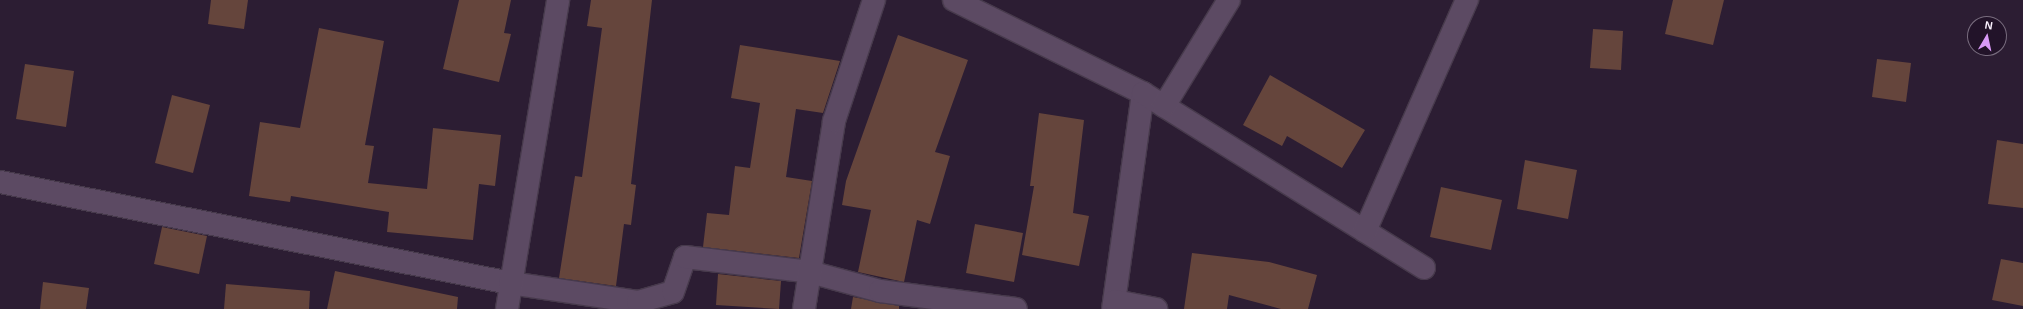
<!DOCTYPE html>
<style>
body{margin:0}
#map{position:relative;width:2023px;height:309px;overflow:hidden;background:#2c1d33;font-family:Arial,sans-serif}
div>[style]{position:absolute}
.building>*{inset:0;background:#65453c}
.roads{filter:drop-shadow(1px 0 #473a4c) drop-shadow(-1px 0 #473a4c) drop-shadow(0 1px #473a4c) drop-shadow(0 -1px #473a4c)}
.minor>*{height:22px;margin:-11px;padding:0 11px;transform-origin:11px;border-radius:11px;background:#5c4a63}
span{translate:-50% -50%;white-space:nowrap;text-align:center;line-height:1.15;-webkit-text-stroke:3px #221329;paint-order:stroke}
.north{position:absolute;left:1967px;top:16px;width:40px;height:40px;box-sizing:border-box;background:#221329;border:1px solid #786c7e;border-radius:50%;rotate:9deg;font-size:11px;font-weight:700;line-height:16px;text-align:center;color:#faf1fe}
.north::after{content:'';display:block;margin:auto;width:14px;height:18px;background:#d99af7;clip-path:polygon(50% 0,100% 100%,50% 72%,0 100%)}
</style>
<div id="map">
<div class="building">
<div style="clip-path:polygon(211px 0,248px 0,244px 29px,208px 24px)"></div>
<div style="clip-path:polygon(459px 0,511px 0,504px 33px,511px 34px,499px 82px,443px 69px)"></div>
<div style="clip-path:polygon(591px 0,652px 0,631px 184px,636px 185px,631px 225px,624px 224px,616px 286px,559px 278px,575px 176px,582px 177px,602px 28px,587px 26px)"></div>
<div style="clip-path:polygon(1673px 0,1724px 0,1713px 45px,1665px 34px)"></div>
<div style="clip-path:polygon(319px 28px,384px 41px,365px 145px,374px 146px,368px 183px,427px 189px,433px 128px,501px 135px,495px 186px,479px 184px,473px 240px,387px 232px,389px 212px,291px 196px,290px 202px,249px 196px,260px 122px,300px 128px)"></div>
<div style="clip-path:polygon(1593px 29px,1623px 31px,1621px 70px,1590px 68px)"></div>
<div style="clip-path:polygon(898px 35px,968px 60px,935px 152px,950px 156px,930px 224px,917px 220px,904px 282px,858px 272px,871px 210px,842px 205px,846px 181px)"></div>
<div style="clip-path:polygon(740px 45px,840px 61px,823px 113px,796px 109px,786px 177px,812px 181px,799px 258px,703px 247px,707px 213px,729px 215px,735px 166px,750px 168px,760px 103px,731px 98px)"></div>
<div style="clip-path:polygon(1877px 59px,1911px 63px,1906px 102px,1872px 97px)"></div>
<div style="clip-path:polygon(25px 64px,74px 71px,66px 127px,16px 119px)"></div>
<div style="clip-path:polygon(1270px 75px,1365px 130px,1342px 168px,1287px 136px,1282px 146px,1243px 125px)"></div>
<div style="clip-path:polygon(172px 95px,210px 105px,193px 173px,155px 163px)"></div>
<div style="clip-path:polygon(1039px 113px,1084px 120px,1073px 213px,1089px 216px,1079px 266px,1022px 255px,1034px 186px,1030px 186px)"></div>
<div style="clip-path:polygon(1997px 140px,2023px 144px,2023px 208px,1988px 204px)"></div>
<div style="clip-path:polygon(1525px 160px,1577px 170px,1568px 219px,1517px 209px)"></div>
<div style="clip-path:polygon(1441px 187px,1502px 200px,1491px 250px,1430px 237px)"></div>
<div style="clip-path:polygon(975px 224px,1023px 233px,1014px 282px,966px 273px)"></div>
<div style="clip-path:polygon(162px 227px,207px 236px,199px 274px,154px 264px)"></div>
<div style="clip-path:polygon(1192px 253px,1269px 262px,1317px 275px,1308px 309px,1281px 309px,1229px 295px,1227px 309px,1184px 309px)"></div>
<div style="clip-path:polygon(2001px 259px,2023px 263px,2023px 306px,1992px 300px)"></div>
<div style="clip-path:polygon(335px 271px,458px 297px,457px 309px,327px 309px)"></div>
<div style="clip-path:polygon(718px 274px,781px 281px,779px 309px,716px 305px)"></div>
<div style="clip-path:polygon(43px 282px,89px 288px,86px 309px,40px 309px)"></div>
<div style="clip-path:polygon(226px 284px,310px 291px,309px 309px,224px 309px)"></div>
<div style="clip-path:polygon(853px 297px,899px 306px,899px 309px,851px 309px)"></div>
</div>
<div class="roads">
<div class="minor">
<div style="left:954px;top:0;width:211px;rotate:26.2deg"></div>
<div style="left:1143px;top:93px;width:218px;rotate:97.9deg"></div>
<div style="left:1143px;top:93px;width:331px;rotate:31.9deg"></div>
<div style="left:1164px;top:106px;width:124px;rotate:-58.5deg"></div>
<div style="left:0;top:182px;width:520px;rotate:11.2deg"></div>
<div style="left:510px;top:283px;width:129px;rotate:8.4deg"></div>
<div style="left:638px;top:302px;width:36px;rotate:-16deg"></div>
<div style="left:673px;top:292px;width:37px;rotate:-71deg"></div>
<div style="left:685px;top:257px;width:126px;rotate:6.8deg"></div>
<div style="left:810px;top:272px;width:73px;rotate:15.2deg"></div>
<div style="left:880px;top:291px;width:137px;rotate:7.5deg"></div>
<div style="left:1365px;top:231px;width:253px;rotate:-66.2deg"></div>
<div style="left:1115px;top:301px;width:42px;rotate:11deg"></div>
<div style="left:507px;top:309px;width:313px;rotate:-80.6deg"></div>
<div style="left:804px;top:309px;width:190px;rotate:-80.9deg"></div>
<div style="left:834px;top:121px;width:127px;rotate:-71.7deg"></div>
</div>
</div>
<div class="north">N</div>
</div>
